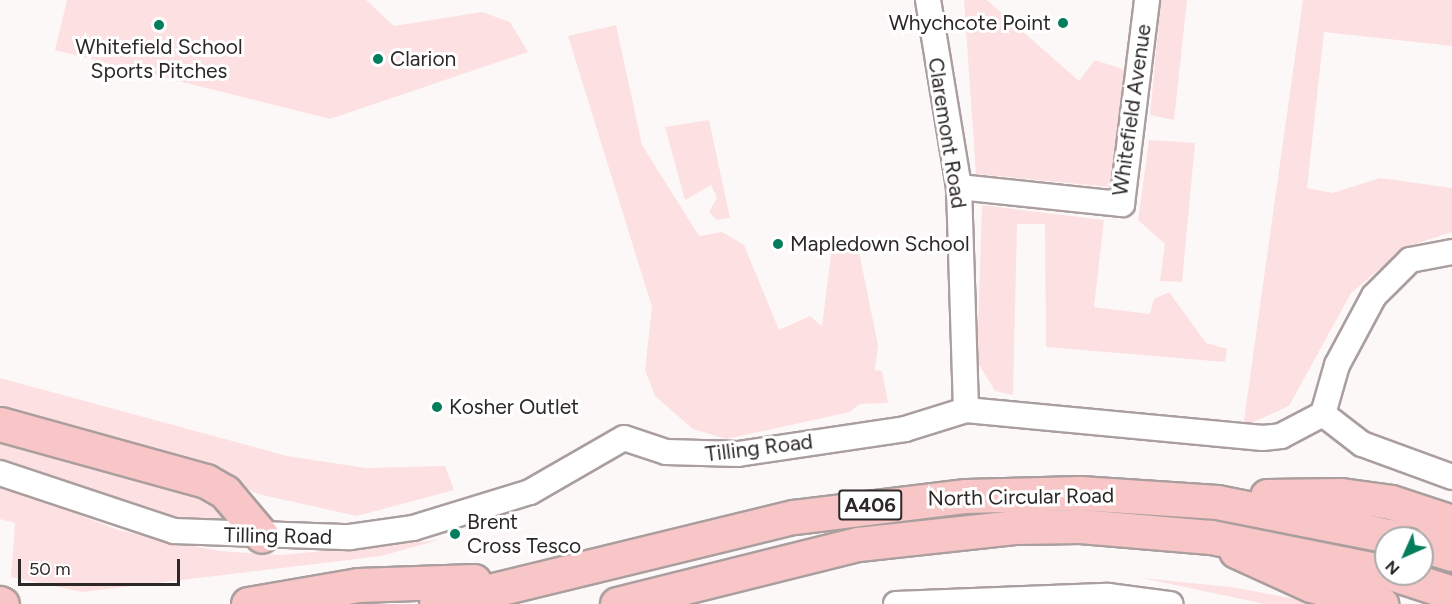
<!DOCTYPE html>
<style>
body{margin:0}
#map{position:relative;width:1452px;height:604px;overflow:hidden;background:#fdf8f8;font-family:Figtree,sans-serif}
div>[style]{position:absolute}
.green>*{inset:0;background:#fde0e1}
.roads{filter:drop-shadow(2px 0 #aa9e9e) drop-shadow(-2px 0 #aa9e9e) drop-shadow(0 2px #aa9e9e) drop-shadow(0 -2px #aa9e9e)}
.minor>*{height:24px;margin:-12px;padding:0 12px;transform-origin:12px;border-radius:12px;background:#fff}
.highway>*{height:33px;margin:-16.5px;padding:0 16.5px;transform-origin:16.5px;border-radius:16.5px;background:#f8c6c7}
.dots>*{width:16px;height:16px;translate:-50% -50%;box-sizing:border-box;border:3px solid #fff;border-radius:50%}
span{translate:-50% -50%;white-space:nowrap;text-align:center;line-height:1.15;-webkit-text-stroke:6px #fff;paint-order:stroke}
.shield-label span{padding:2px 4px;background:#fff;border:2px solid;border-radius:4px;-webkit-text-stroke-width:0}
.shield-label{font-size:20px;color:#2d2828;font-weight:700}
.poi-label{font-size:21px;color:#2d2828}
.right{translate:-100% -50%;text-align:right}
.left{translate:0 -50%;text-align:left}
.street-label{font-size:21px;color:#2d2828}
.north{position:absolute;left:1374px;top:526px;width:60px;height:60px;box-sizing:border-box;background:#fff;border:2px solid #aba9a9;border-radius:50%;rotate:225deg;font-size:16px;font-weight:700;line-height:24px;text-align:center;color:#2d2828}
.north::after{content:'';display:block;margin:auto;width:21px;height:27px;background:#027e5d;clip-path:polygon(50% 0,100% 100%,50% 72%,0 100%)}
.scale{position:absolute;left:18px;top:559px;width:162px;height:27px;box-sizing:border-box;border:3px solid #2d2828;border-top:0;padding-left:8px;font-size:18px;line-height:21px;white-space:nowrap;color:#2d2828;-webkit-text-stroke:4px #fff;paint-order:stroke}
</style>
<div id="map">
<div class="green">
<div style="clip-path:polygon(67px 0,366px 0,394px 26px,482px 12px,510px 22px,528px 52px,330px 119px,55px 50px)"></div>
<div style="clip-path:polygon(964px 0,987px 0,1079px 81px,1095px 60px,1125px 70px,1110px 187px,976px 174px)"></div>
<div style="clip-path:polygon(1161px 0,1187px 0,1174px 120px,1150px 115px)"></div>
<div style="clip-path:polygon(1303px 0,1452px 0,1452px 46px,1324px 32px,1307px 188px,1333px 193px,1380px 178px,1452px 188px,1452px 232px,1406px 247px,1351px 293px,1289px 406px,1243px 427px)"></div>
<div style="clip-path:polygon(616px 25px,642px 145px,699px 236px,722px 232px,744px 245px,779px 330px,810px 316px,822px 326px,832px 247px,859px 252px,878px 345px,875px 370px,882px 371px,888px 403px,859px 404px,850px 412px,726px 439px,693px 429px,655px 396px,645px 370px,652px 307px,568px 36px)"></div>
<div style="clip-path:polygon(709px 120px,730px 218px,717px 220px,709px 212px,717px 198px,711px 185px,685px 200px,665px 127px)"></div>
<div style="clip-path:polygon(1149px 140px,1195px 143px,1182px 282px,1160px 281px,1165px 244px,1138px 220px)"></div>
<div style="clip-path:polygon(982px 205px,1104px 220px,1094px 307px,1150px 314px,1154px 299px,1169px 292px,1206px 343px,1227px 349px,1225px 362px,1046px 347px,1045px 224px,1017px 224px,1013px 395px,995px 391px,977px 361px)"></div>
<div style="clip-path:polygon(0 378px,287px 456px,366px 468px,445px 466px,454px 490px,357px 516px,258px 494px,215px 474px,0 415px)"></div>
<div style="clip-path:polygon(0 434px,205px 490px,244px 526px,174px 519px,96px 496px,0 460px)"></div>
<div style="clip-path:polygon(0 484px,118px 530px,219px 551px,281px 555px,439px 540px,381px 556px,82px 592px,11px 577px,15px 523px,0 519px)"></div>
<div style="clip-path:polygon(1142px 578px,1230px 587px,1324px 604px,1265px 604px)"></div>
</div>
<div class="roads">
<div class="minor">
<div style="left:928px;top:0;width:190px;rotate:80.6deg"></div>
<div style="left:959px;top:187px;width:223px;rotate:88.2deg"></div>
<div style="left:959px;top:187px;width:164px;rotate:6deg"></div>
<div style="left:1122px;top:204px;width:206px;rotate:-83deg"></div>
<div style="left:1323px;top:414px;width:51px;rotate:-74.1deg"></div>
<div style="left:1337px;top:365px;width:78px;rotate:-61.8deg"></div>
<div style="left:1374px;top:296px;width:51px;rotate:-45deg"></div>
<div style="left:1410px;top:260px;width:43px;rotate:-10.8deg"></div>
<div style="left:1323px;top:414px;width:49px;rotate:37.6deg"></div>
<div style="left:1362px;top:444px;width:96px;rotate:20.1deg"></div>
<div style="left:0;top:473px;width:183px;rotate:18.4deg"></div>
<div style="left:174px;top:531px;width:176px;rotate:2deg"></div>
<div style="left:350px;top:537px;width:64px;rotate:-8.1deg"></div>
<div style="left:413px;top:528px;width:122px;rotate:-17.1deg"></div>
<div style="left:530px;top:492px;width:108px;rotate:-29.9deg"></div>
<div style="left:624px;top:438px;width:44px;rotate:18.4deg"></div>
<div style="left:666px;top:452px;width:72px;rotate:1.6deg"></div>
<div style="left:738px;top:454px;width:169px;rotate:-8.5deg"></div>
<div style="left:905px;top:429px;width:64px;rotate:-17.3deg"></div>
<div style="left:966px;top:410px;width:298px;rotate:5.4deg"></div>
<div style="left:1263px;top:438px;width:18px;rotate:-6deg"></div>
<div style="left:1281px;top:436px;width:47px;rotate:-27.6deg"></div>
<div style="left:896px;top:604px;width:212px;rotate:-2.2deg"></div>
<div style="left:1108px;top:596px;width:63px;rotate:7.4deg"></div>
</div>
<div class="highway">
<div style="left:0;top:424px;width:214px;rotate:15.5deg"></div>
<div style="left:206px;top:481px;width:22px;rotate:30deg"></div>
<div style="left:225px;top:492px;width:57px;rotate:49.9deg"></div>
<div style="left:1267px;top:496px;width:74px;rotate:-0.8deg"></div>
<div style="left:1341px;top:495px;width:50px;rotate:8deg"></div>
<div style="left:1391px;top:502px;width:64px;rotate:18.2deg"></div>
<div style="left:1422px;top:545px;width:31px;rotate:17deg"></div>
<div style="left:1236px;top:551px;width:82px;rotate:24.4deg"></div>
<div style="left:1311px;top:585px;width:73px;rotate:15.2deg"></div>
<div style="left:1394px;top:574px;width:61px;rotate:18.1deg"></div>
<div style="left:0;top:603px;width:2px;rotate:27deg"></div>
<div style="left:248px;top:604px;width:112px;rotate:-9.8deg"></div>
<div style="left:358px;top:585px;width:116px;rotate:-2deg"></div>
<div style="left:436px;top:604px;width:368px;rotate:-13.7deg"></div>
<div style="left:794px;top:517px;width:173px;rotate:-7deg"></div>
<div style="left:966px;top:496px;width:114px;rotate:-1.5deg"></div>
<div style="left:1080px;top:493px;width:137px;rotate:3.8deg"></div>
<div style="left:1217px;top:502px;width:185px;rotate:11.2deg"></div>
<div style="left:617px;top:604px;width:248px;rotate:-14deg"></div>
<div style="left:858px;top:544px;width:157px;rotate:-6.2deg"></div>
<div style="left:1014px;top:527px;width:66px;rotate:-0.9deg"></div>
<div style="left:1080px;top:526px;width:131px;rotate:4.8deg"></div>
<div style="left:1211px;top:537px;width:178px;rotate:11.3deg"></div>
</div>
</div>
<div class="dots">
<div style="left:1063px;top:23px;background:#027e5d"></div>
<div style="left:159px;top:25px;background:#027e5d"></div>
<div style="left:378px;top:59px;background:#027e5d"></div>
<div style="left:778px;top:244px;background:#027e5d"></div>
<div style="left:437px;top:407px;background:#027e5d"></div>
<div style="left:455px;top:534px;background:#027e5d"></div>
</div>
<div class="shield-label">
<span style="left:870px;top:505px">A406</span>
</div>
<div class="poi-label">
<span class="right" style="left:1051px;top:23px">Whychcote Point</span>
<span style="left:159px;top:59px">Whitefield School<br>Sports Pitches</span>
<span class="left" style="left:390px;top:59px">Clarion</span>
<span class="left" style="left:790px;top:244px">Mapledown School</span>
<span class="left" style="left:449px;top:407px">Kosher Outlet</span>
<span class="left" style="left:467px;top:534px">Brent<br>Cross Tesco</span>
</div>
<div class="street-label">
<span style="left:1132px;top:110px;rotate:-82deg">Whitefield Avenue</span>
<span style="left:947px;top:133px;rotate:81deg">Claremont Road</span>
<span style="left:759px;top:448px;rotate:-7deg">Tilling Road</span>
<span style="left:1021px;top:497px;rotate:-1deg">North Circular Road</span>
<span style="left:278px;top:536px;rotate:1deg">Tilling Road</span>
</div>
<div class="north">N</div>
<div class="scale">50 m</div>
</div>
